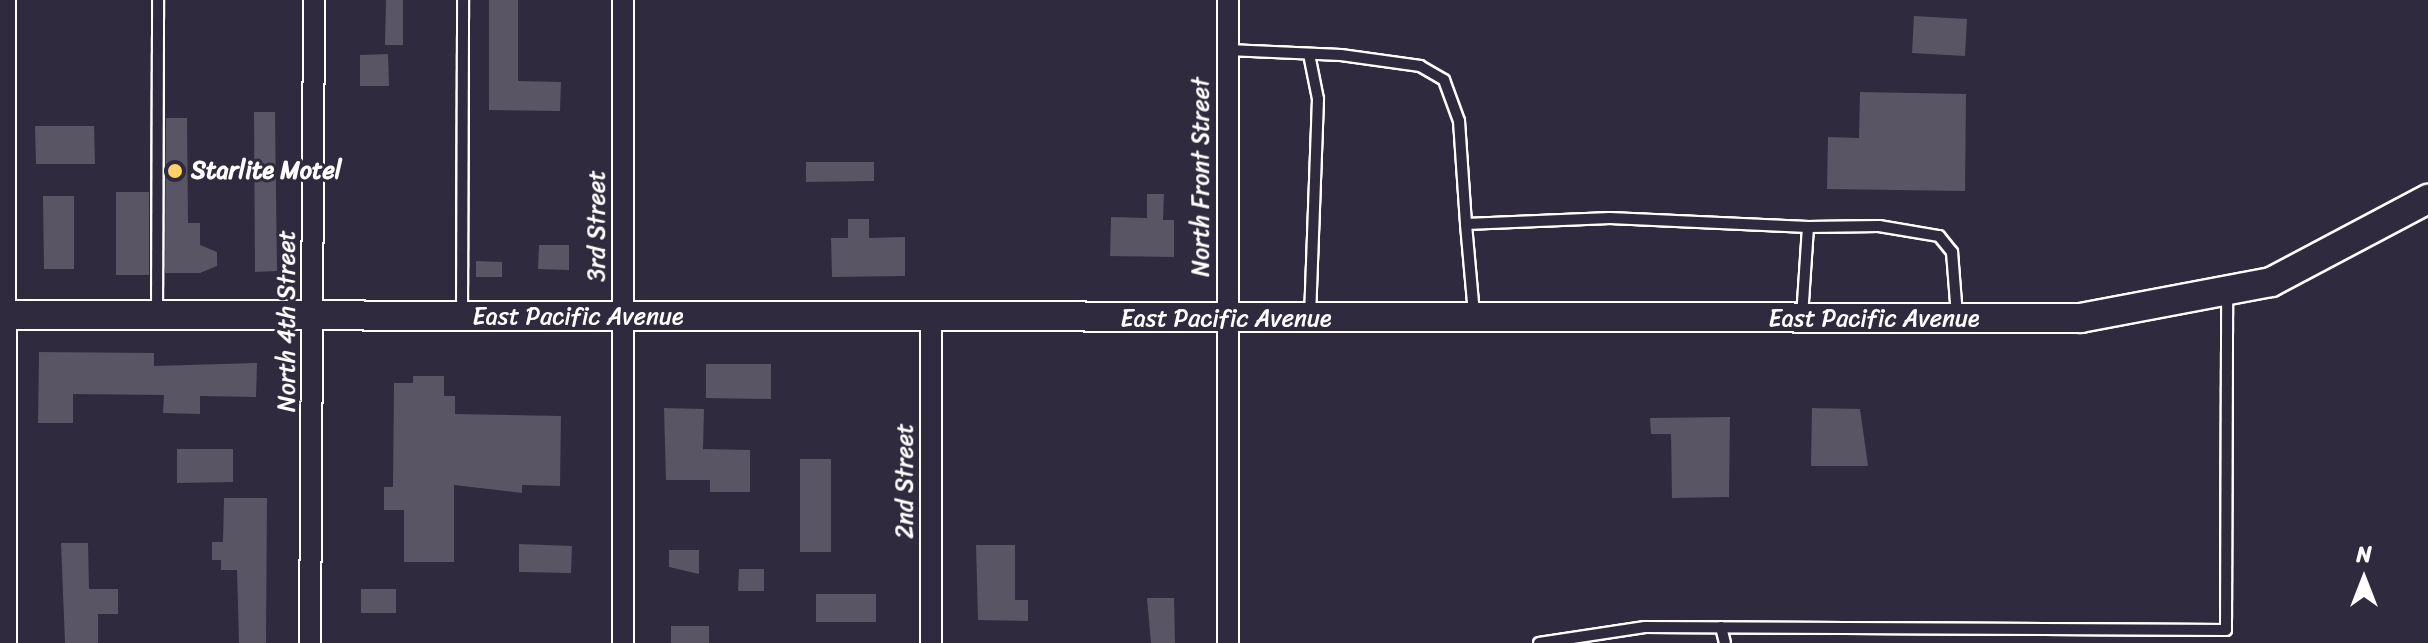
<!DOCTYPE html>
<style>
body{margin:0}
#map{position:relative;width:2428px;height:643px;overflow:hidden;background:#2f2a3d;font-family:Sriracha,sans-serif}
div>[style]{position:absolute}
.building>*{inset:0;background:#595564}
.roads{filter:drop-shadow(2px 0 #fff) drop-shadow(-2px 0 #fff) drop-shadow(0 2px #fff) drop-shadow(0 -2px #fff)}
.lane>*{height:10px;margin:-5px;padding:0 5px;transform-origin:5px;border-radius:5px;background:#2f2a3d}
.street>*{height:20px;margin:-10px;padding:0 10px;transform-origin:10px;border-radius:10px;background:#2f2a3d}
.secondary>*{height:28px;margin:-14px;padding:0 14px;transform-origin:14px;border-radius:14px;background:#2f2a3d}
.dots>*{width:22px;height:22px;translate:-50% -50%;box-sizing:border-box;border:4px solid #2f2a3d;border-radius:50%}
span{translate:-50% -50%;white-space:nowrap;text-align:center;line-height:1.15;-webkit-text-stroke:6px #2f2a3d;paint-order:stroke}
.poi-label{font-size:24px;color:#fff;font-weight:700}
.left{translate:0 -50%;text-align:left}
.street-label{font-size:24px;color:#fff}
.north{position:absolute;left:2324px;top:539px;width:80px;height:80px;-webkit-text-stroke:6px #2f2a3d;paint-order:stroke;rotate:0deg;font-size:22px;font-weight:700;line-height:32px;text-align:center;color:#fff}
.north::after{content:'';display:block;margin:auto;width:28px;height:36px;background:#fff;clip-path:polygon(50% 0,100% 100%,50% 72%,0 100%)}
</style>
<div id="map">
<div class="building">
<div style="clip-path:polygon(386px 0,403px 0,403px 45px,385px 45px)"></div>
<div style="clip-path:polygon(489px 0,518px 0,518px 81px,561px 82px,560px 111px,489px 110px)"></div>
<div style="clip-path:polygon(1914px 16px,1967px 19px,1965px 56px,1912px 53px)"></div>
<div style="clip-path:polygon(388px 54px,389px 86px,360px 86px,360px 55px)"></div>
<div style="clip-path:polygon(1860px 92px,1966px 94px,1965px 191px,1827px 189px,1828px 137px,1859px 138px)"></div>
<div style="clip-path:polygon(254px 112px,275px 112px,277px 271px,255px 272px)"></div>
<div style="clip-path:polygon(166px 118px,187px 118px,188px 223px,200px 223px,200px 245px,217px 252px,217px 266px,200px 273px,165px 273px)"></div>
<div style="clip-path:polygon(35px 126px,94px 126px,95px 164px,36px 164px)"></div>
<div style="clip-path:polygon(806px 162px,874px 162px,874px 181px,806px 182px)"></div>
<div style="clip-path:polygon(116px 192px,149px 192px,149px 275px,116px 275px)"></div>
<div style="clip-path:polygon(1147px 194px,1164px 194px,1163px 220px,1174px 220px,1174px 257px,1110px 256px,1111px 217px,1147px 218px)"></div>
<div style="clip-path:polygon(43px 196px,74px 196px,74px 269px,44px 269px)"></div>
<div style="clip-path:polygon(848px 219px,869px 219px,869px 238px,905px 237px,905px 276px,832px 277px,831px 238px,848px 238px)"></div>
<div style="clip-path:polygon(539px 245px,569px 245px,569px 270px,538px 269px)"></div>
<div style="clip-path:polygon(476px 261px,502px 262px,502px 277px,476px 277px)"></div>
<div style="clip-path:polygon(39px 352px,154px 353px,154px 366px,257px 363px,256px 397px,200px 396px,200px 414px,163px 413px,164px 395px,73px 394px,73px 423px,38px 423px)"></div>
<div style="clip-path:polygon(706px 364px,771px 364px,771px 399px,706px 398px)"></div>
<div style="clip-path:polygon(413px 376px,444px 376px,444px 396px,455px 396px,455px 414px,561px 416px,560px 486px,522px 485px,522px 493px,454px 485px,454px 562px,404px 562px,404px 510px,384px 510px,384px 487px,393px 487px,394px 383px,413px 383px)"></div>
<div style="clip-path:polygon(664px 408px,704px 409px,703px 449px,750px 450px,750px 492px,710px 492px,710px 480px,666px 480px)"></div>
<div style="clip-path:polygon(1812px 408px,1860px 409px,1868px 466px,1811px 466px)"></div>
<div style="clip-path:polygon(1730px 417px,1729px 497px,1672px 498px,1671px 434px,1651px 434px,1650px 418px)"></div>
<div style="clip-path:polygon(177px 449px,233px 449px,233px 482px,177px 483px)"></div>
<div style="clip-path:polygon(800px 459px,831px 459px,831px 552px,800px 552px)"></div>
<div style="clip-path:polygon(224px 498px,267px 498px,266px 643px,239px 643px,237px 570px,221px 570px,221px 560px,212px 560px,212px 542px,223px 542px)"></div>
<div style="clip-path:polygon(61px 543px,88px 543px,89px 589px,118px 589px,118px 614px,98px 614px,98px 643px,65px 643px)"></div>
<div style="clip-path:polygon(519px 544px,572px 546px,571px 573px,519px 572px)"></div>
<div style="clip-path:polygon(976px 545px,1015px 545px,1015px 600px,1028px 600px,1028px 621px,978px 620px)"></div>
<div style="clip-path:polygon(669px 550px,699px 550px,699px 574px,669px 567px)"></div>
<div style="clip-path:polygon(739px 569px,764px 569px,764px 591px,738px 591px)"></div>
<div style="clip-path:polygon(361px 589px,396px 589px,396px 613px,361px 613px)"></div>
<div style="clip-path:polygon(816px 594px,876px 594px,876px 622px,816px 622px)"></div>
<div style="clip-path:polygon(1147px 598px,1174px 598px,1175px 643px,1151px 643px)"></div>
<div style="clip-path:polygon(671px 626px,709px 626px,709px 643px,671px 643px)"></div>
</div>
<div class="roads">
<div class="lane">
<div style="left:1228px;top:50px;width:113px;rotate:2.5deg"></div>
<div style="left:1341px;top:55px;width:80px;rotate:7.9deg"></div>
<div style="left:1420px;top:66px;width:28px;rotate:30deg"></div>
<div style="left:1444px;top:80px;width:44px;rotate:69.9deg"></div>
<div style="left:1459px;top:121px;width:103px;rotate:86.1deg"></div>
<div style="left:1309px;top:54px;width:46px;rotate:78.7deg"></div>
<div style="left:1318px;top:99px;width:216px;rotate:92.1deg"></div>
<div style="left:1808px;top:227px;width:71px;rotate:-0.8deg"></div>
<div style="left:1879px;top:226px;width:61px;rotate:9.5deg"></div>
<div style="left:1939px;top:236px;width:21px;rotate:51deg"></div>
<div style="left:1952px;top:252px;width:64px;rotate:85.5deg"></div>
<div style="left:157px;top:314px;width:314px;rotate:-89.8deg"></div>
<div style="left:462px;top:314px;width:314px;rotate:-89.8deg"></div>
<div style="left:1474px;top:314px;width:90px;rotate:-95.1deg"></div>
<div style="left:1466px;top:224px;width:144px;rotate:-2.4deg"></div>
<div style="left:1610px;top:218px;width:198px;rotate:2.6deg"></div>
<div style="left:1808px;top:227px;width:90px;rotate:93.8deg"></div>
<div style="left:1721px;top:627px;width:16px;rotate:76deg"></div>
<div style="left:1539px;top:643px;width:107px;rotate:-8.6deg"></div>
<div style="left:1645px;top:627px;width:581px;rotate:0.3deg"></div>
<div style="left:2226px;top:630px;width:336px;rotate:-89.8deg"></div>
</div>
<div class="street">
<div style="left:5px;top:0;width:643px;rotate:89.91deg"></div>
<div style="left:931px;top:318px;width:325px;rotate:90deg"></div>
<div style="left:310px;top:643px;width:643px;rotate:-89.64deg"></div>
<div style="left:623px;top:643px;width:643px;rotate:-90deg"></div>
<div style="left:1228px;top:643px;width:643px;rotate:-90deg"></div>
</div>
<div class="secondary">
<div style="left:0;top:315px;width:2081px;rotate:0.08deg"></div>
<div style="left:2081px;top:318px;width:193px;rotate:-10.7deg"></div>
<div style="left:2271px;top:282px;width:178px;rotate:-27.9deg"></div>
</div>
</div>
<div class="dots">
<div style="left:175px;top:171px;background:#ffd166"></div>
</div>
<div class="poi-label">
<span class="left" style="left:191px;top:171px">Starlite Motel</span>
</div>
<div class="street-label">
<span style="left:1201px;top:177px;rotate:-90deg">North Front Street</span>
<span style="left:597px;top:226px;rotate:-90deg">3rd Street</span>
<span style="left:578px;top:317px">East Pacific Avenue</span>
<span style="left:1226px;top:319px">East Pacific Avenue</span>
<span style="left:1874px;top:319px">East Pacific Avenue</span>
<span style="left:287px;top:321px;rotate:-90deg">North 4th Street</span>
<span style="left:905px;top:481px;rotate:-90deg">2nd Street</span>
</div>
<div class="north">N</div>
</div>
